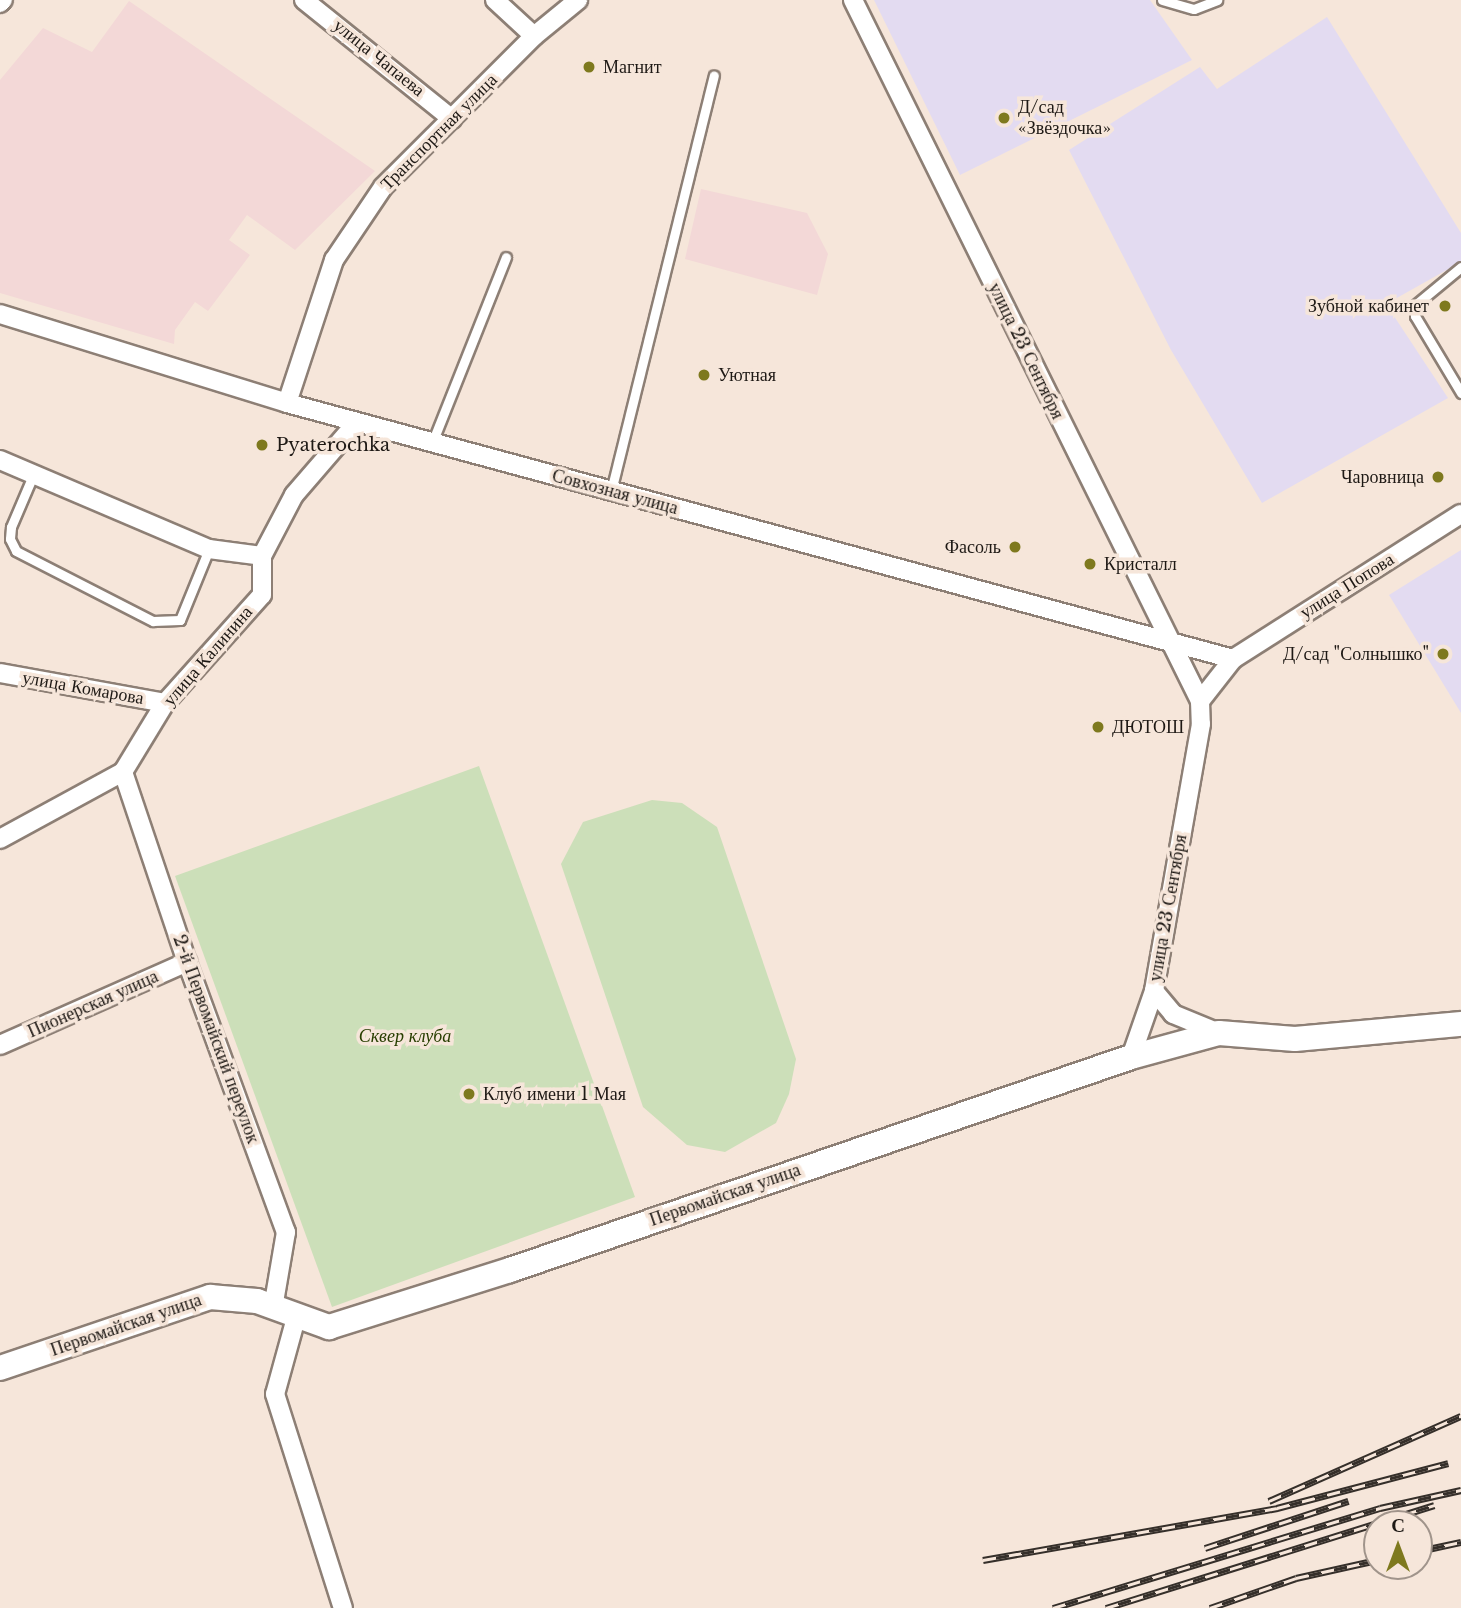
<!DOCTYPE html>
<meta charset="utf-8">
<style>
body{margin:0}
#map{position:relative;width:1461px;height:1608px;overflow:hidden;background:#f6e6da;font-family:"Libre Baskerville",serif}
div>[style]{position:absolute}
.industrial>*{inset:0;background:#f3d8d7}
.education>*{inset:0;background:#e3dbf1}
.green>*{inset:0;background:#ccdfb9}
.roads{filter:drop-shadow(2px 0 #8d7f75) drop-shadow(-2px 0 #8d7f75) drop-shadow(0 2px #8d7f75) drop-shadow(0 -2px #8d7f75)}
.lane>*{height:9px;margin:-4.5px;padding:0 4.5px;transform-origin:4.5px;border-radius:4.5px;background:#fff}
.street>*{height:18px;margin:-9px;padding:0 9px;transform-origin:9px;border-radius:9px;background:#fff}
.secondary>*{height:24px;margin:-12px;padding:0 12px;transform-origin:12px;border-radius:12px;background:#fff}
.rail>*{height:7px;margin-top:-3.5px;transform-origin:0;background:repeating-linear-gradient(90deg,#f6e6da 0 13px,#352f2a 0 26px);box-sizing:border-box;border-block:2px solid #352f2a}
.dots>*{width:19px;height:19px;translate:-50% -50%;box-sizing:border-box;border:4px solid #f6e6da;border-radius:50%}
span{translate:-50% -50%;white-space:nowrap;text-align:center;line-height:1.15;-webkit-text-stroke:7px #f6e6da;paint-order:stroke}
.street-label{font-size:18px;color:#1e1915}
.poi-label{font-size:18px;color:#1e1915}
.left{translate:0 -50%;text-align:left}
.right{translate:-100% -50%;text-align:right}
.park-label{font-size:18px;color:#283e01;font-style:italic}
.north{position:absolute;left:1363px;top:1510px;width:70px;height:70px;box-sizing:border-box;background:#f6e6da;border:2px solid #a0948b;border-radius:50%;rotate:0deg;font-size:19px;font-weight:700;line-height:28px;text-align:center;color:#1e1915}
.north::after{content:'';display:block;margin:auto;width:24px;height:32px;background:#7e791e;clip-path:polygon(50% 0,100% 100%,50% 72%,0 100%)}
</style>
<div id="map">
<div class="industrial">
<div style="clip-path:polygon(129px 1px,375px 171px,295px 250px,247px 215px,229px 240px,250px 255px,208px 311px,195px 302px,175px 330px,174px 344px,0 293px,0 80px,43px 28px,92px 52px)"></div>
<div style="clip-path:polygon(701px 189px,807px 213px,828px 254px,817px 295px,685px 259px)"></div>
</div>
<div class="education">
<div style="clip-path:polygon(874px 0,1150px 0,1192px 60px,960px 175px)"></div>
<div style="clip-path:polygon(1327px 17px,1461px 233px,1461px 262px,1386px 304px,1448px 398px,1262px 503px,1171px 350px,1069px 150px,1200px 67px,1217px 89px)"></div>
<div style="clip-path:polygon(1461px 550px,1461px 713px,1389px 595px)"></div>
</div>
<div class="green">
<div style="clip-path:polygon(479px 766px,635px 1197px,332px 1307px,175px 876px)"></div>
<div style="clip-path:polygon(652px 800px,682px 803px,717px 827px,796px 1059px,789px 1094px,776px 1123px,725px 1152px,687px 1145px,643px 1107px,561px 864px,583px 822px)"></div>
</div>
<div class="roads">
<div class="lane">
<div style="left:1162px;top:0;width:33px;rotate:16deg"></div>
<div style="left:1194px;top:9px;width:25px;rotate:-21deg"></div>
<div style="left:1461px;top:267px;width:60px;rotate:140.4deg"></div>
<div style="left:1415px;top:305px;width:11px;rotate:90deg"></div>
<div style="left:1415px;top:316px;width:90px;rotate:59.1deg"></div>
<div style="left:432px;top:443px;width:200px;rotate:-68.3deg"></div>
<div style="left:34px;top:473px;width:59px;rotate:113.1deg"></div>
<div style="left:11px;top:527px;width:12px;rotate:95deg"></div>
<div style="left:10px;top:539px;width:13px;rotate:63deg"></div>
<div style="left:16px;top:551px;width:154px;rotate:27.1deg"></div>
<div style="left:153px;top:621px;width:27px;rotate:-2deg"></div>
<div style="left:180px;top:620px;width:77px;rotate:-67.8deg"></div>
<div style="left:611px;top:491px;width:428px;rotate:-76.1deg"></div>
</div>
<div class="street">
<div style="left:304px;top:0;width:190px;rotate:38.8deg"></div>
<div style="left:495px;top:0;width:53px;rotate:42.7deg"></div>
<div style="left:853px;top:0;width:782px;rotate:63.66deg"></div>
<div style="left:1200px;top:701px;width:23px;rotate:88deg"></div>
<div style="left:1201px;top:724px;width:271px;rotate:100deg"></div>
<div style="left:1154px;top:991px;width:70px;rotate:109.2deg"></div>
<div style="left:0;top:3px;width:4px;rotate:-45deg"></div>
<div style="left:0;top:314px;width:300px;rotate:17.2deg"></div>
<div style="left:287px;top:403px;width:980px;rotate:15.14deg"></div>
<div style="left:287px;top:403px;width:151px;rotate:-71.8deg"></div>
<div style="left:334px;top:260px;width:88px;rotate:-56.1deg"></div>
<div style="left:383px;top:187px;width:214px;rotate:-45deg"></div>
<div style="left:534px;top:36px;width:57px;rotate:-39.3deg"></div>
<div style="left:0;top:460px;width:227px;rotate:23.1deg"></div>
<div style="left:209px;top:549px;width:53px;rotate:7.5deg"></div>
<div style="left:0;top:673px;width:168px;rotate:10.3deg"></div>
<div style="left:1200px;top:701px;width:53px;rotate:-51.8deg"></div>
<div style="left:1233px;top:659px;width:270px;rotate:-32.5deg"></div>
<div style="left:123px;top:772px;width:200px;rotate:71.4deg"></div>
<div style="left:187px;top:962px;width:288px;rotate:69.9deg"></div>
<div style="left:286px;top:1232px;width:77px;rotate:99.7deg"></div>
<div style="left:0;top:839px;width:140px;rotate:-28.6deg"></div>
<div style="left:123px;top:772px;width:81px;rotate:-58.7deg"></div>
<div style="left:165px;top:703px;width:145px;rotate:-48.1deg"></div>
<div style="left:262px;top:595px;width:39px;rotate:-90deg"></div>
<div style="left:262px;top:556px;width:69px;rotate:-62.3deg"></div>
<div style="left:294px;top:495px;width:96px;rotate:-49.2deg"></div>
<div style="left:1154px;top:991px;width:30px;rotate:50deg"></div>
<div style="left:1173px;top:1014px;width:50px;rotate:22.4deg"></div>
<div style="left:0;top:1045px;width:205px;rotate:-23.9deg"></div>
<div style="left:296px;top:1318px;width:79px;rotate:105.4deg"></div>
<div style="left:275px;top:1394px;width:225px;rotate:72.4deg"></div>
</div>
<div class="secondary">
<div style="left:0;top:1368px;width:222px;rotate:-18.7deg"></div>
<div style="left:210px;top:1297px;width:47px;rotate:4.9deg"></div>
<div style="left:257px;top:1301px;width:77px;rotate:19.9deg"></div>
<div style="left:329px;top:1327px;width:190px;rotate:-17.5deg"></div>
<div style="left:510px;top:1270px;width:657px;rotate:-18.93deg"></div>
<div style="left:1131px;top:1057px;width:91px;rotate:-15.3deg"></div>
<div style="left:1219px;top:1033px;width:76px;rotate:4.5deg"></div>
<div style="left:1295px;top:1039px;width:167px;rotate:-5.2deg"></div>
</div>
</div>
<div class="rail">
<div style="left:1269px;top:1501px;width:210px;rotate:-23.9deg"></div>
<div style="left:1205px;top:1548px;width:151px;rotate:-18.2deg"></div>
<div style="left:1419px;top:1551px;width:43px;rotate:-12.1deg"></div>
<div style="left:983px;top:1560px;width:299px;rotate:-10deg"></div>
<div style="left:1277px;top:1508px;width:177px;rotate:-14.7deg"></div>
<div style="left:1053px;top:1608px;width:342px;rotate:-17deg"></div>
<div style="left:1380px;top:1508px;width:83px;rotate:-12.5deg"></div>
<div style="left:1106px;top:1608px;width:344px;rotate:-17.4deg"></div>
<div style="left:1210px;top:1608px;width:91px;rotate:-19.2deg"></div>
<div style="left:1296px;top:1578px;width:83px;rotate:-12.5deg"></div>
</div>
<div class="dots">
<div style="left:589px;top:67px;background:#7e791e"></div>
<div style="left:1004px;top:118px;background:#7e791e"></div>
<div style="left:1445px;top:306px;background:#7e791e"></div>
<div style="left:704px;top:375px;background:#7e791e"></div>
<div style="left:262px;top:445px;background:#7e791e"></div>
<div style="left:1438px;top:477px;background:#7e791e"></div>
<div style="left:1015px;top:547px;background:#7e791e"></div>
<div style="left:1090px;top:564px;background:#7e791e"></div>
<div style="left:1443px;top:654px;background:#7e791e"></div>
<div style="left:1098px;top:727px;background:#7e791e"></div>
<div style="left:469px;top:1094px;background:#7e791e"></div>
</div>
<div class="street-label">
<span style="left:379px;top:58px;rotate:39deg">улица Чапаева</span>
<span style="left:439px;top:132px;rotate:-45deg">Транспортная улица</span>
<span style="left:1026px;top:351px;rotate:64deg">улица 23 Сентября</span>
<span style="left:615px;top:492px;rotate:15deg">Совхозная улица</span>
<span style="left:1347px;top:586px;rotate:-32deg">улица Попова</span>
<span style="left:208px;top:656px;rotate:-49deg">улица Калинина</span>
<span style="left:83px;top:688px;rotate:10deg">улица Комарова</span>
<span style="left:1168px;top:908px;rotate:-80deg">улица 23 Сентября</span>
<span style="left:93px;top:1004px;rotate:-24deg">Пионерская улица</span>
<span style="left:216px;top:1039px;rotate:70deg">2-й Первомайский переулок</span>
<span style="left:725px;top:1195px;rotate:-19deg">Первомайская улица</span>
<span style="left:126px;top:1325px;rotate:-19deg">Первомайская улица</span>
</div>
<div class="poi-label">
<span class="left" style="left:603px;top:67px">Магнит</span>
<span class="left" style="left:1018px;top:118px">Д/сад<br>«Звёздочка»</span>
<span class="right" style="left:1429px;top:306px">Зубной кабинет</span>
<span class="left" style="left:718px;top:375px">Уютная</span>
<span class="left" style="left:276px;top:445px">Pyaterochka</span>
<span class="right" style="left:1424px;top:477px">Чаровница</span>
<span class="right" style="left:1001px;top:547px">Фасоль</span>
<span class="left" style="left:1104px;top:564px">Кристалл</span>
<span class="right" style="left:1429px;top:654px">Д/сад "Солнышко"</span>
<span class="left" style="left:1112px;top:727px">ДЮТОШ</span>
<span class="left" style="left:483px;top:1094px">Клуб имени 1 Мая</span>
</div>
<div class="park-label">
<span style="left:405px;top:1036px">Сквер клуба</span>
</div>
<div class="north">С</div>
</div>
